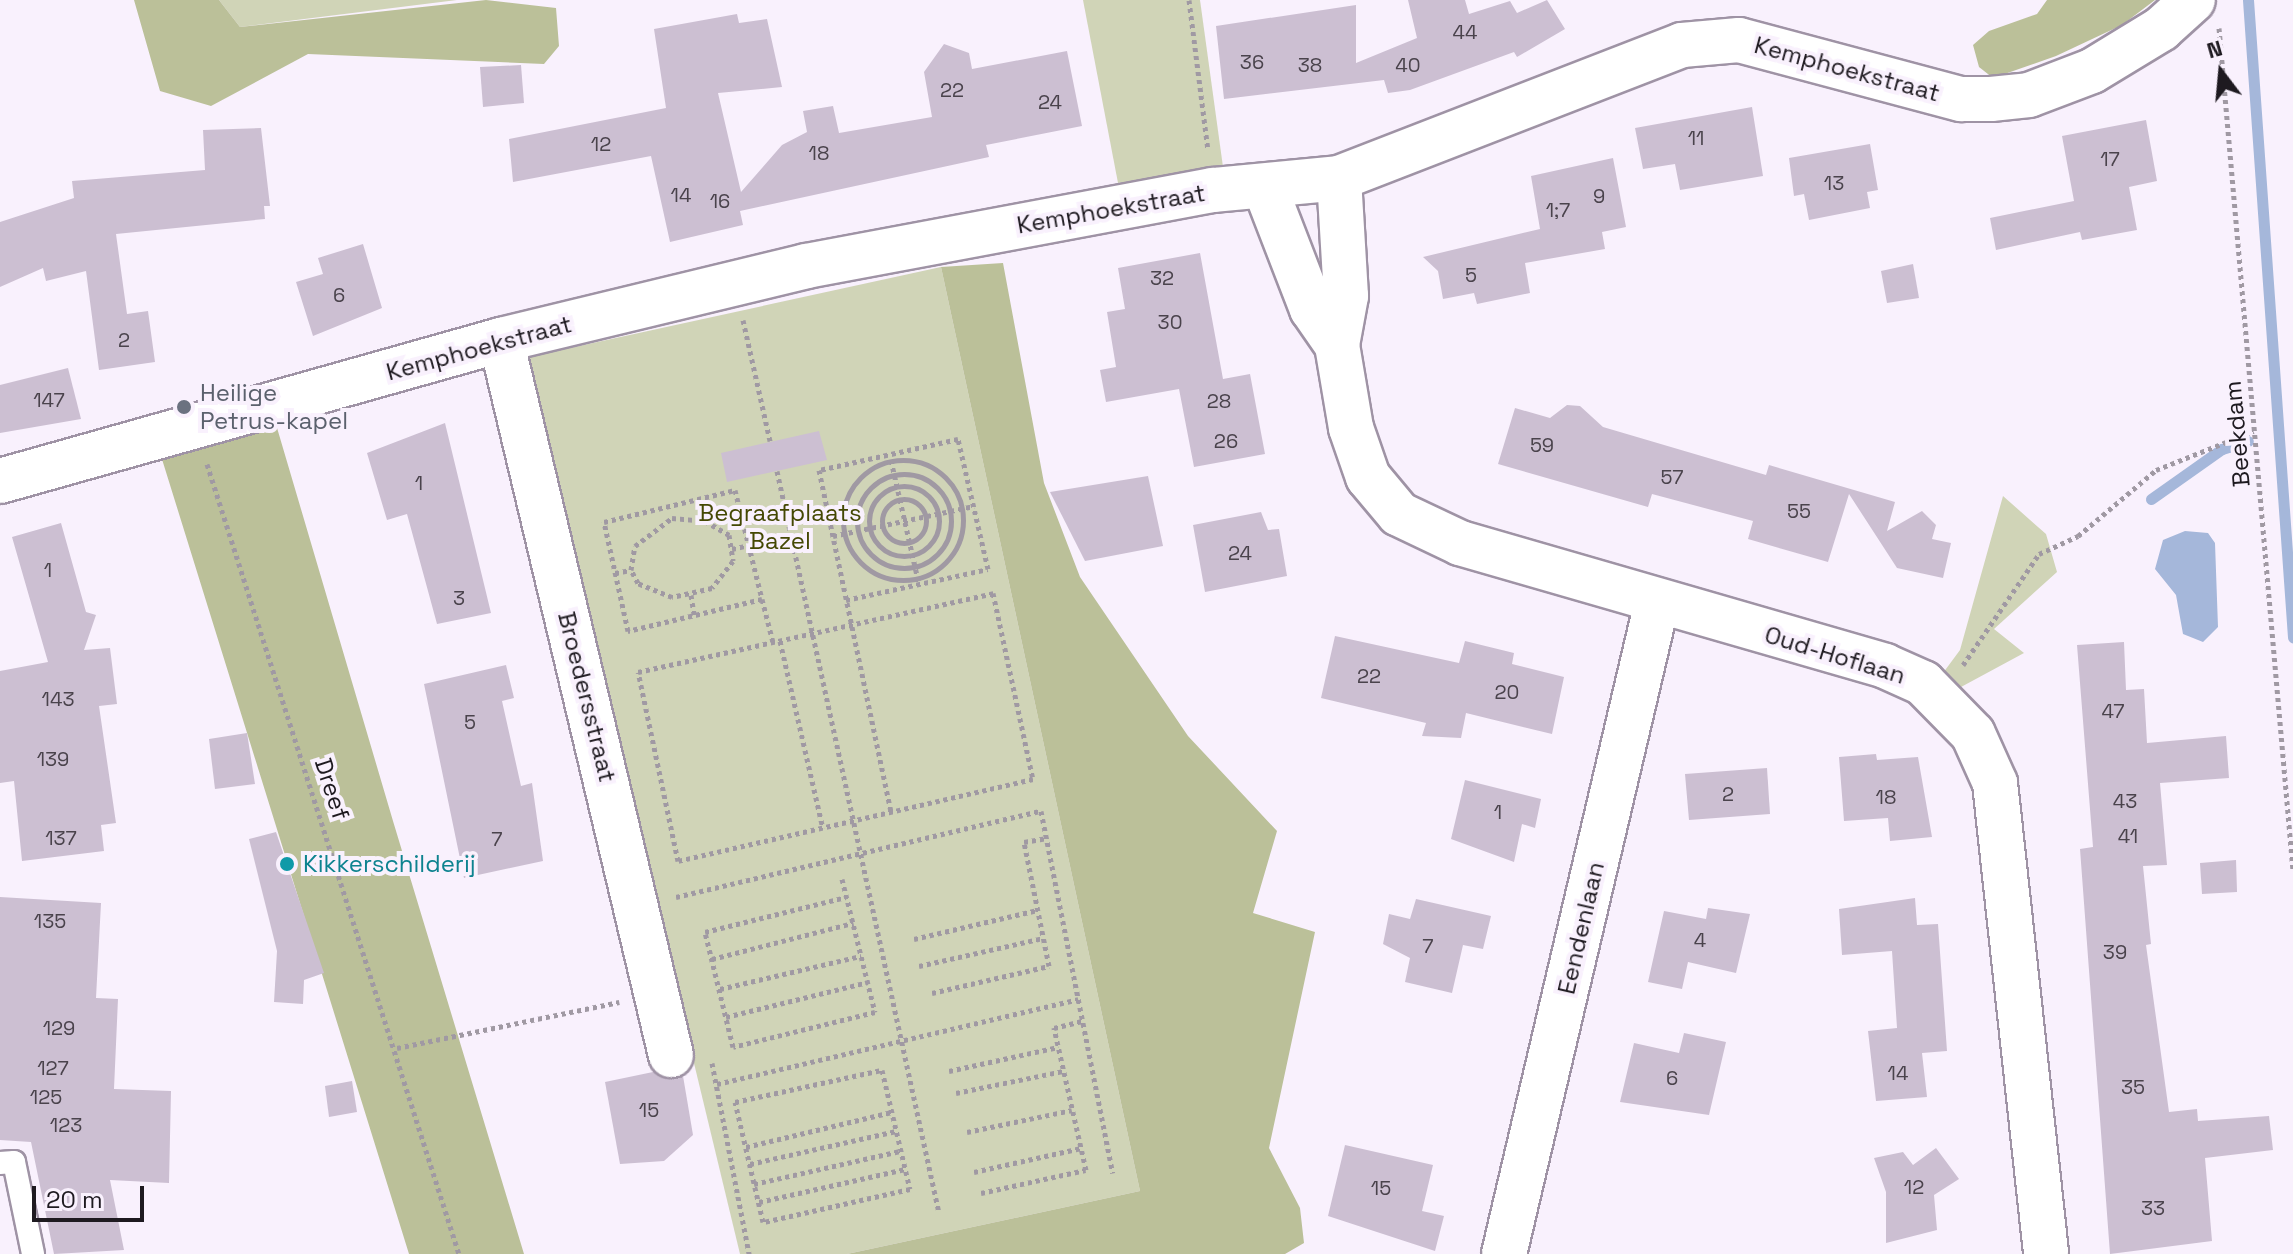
<!DOCTYPE html>
<style>
body{margin:0}
#map{position:relative;width:2293px;height:1254px;overflow:hidden;background:#f9f1fd;font-family:"Space Grotesk",sans-serif}
div>[style]{position:absolute}
.green>*{inset:0;background:#d0d4b7}
.forest>*{inset:0;background:#bbc099}
.water>*{inset:0;background:#a5b7da}
.stream>*{height:11px;margin:-5.5px;padding:0 5.5px;transform-origin:5.5px;border-radius:5.5px;background:#a5b7da}
.building>*{inset:0;background:#ccbfd2}
.path>*{height:5px;margin-top:-2.5px;transform-origin:0;background:repeating-linear-gradient(90deg,#a099a3 0 4px,transparent 0 8px)}
.path>.ring{margin:-2.5px;padding:0;box-sizing:content-box;background:none;border:5px solid #a099a3;border-radius:50%}
.roads{filter:drop-shadow(2px 0 #9f93a5) drop-shadow(-2px 0 #9f93a5) drop-shadow(0 2px #9f93a5) drop-shadow(0 -2px #9f93a5)}
.service>*{height:22px;margin:-11px;padding:0 11px;transform-origin:11px;border-radius:11px;background:#fff}
.minor>*{height:44px;margin:-22px;padding:0 22px;transform-origin:22px;border-radius:22px;background:#fff}
.dots>*{width:22px;height:22px;translate:-50% -50%;box-sizing:border-box;border:4px solid #f9f1fd;border-radius:50%}
span{translate:-50% -50%;white-space:nowrap;text-align:center;line-height:1.15;-webkit-text-stroke:8px #f9f1fd;paint-order:stroke}
.number-label{font-size:20px;color:#4a434c}
.number-label span{-webkit-text-stroke-width:0}
.street-label{font-size:24px;color:#1e1a20}
.worship-label{font-size:24px;color:#5b616d}
.left{translate:0 -50%;text-align:left}
.park-label{font-size:24px;color:#444803}
.culture-label{font-size:24px;color:#0d838f}
.north{position:absolute;left:2181px;top:32px;width:80px;height:80px;-webkit-text-stroke:6px #f9f1fd;paint-order:stroke;rotate:344deg;font-size:22px;font-weight:700;line-height:32px;text-align:center;color:#1e1a20}
.north::after{content:'';display:block;margin:auto;width:28px;height:36px;background:#1e1a20;clip-path:polygon(50% 0,100% 100%,50% 72%,0 100%)}
.scale{position:absolute;left:32px;top:1186px;width:112px;height:36px;box-sizing:border-box;border:4px solid #1e1a20;border-top:0;padding-left:10px;font-size:24px;line-height:28px;white-space:nowrap;color:#1e1a20;-webkit-text-stroke:6px #f9f1fd;paint-order:stroke}
</style>
<div id="map">
<div class="green">
<div style="clip-path:polygon(219px 0,457px 0,240px 27px)"></div>
<div style="clip-path:polygon(1083px 0,1200px 0,1223px 167px,1118px 183px)"></div>
<div style="clip-path:polygon(941px 267px,1140px 1191px,847px 1254px,740px 1254px,524px 358px)"></div>
<div style="clip-path:polygon(2003px 496px,2046px 534px,2057px 572px,1994px 629px,2024px 653px,1961px 687px,1943px 673px,1960px 650px)"></div>
</div>
<div class="forest">
<div style="clip-path:polygon(134px 0,219px 0,240px 27px,486px 0,556px 8px,559px 46px,544px 64px,308px 54px,211px 106px,160px 91px)"></div>
<div style="clip-path:polygon(2047px 0,2155px 0,2122px 25px,2056px 56px,1993px 78px,1979px 67px,1973px 45px,1989px 31px,2037px 14px)"></div>
<div style="clip-path:polygon(1003px 263px,1044px 483px,1080px 577px,1188px 736px,1277px 831px,1253px 913px,1315px 932px,1269px 1148px,1300px 1208px,1304px 1243px,1285px 1254px,847px 1254px,1140px 1191px,941px 267px)"></div>
<div style="clip-path:polygon(275px 421px,393px 821px,524px 1254px,409px 1254px,161px 456px)"></div>
</div>
<div class="water">
<div style="clip-path:polygon(2185px 531px,2208px 533px,2215px 543px,2218px 627px,2203px 642px,2183px 634px,2176px 595px,2155px 569px,2163px 540px)"></div>
</div>
<div class="stream">
<div style="left:2248px;top:0;width:639px;rotate:85.96deg"></div>
<div style="left:2151px;top:499px;width:87px;rotate:-35.2deg"></div>
<div style="left:2222px;top:449px;width:27px;rotate:-17deg"></div>
</div>
<div class="building">
<div style="clip-path:polygon(1408px 0,1465px 0,1469px 14px,1510px 1px,1517px 13px,1547px 0,1565px 29px,1517px 57px,1514px 52px,1410px 90px,1388px 93px,1384px 80px,1224px 99px,1216px 26px,1356px 5px,1356px 63px,1417px 38px)"></div>
<div style="clip-path:polygon(737px 14px,739px 23px,767px 19px,782px 87px,718px 93px,741px 192px,782px 145px,807px 132px,803px 111px,833px 106px,839px 133px,932px 117px,924px 72px,944px 44px,969px 53px,972px 69px,1067px 51px,1082px 126px,986px 145px,989px 157px,740px 211px,743px 225px,670px 242px,651px 156px,513px 182px,509px 139px,666px 108px,654px 29px)"></div>
<div style="clip-path:polygon(521px 65px,524px 103px,483px 107px,480px 67px)"></div>
<div style="clip-path:polygon(1752px 107px,1763px 176px,1680px 190px,1675px 164px,1643px 169px,1635px 128px)"></div>
<div style="clip-path:polygon(2146px 120px,2157px 181px,2129px 187px,2137px 230px,2082px 240px,2080px 232px,1996px 250px,1990px 218px,2074px 201px,2062px 136px)"></div>
<div style="clip-path:polygon(261px 128px,270px 206px,264px 206px,265px 219px,116px 234px,127px 314px,148px 311px,155px 362px,99px 370px,86px 271px,46px 281px,43px 268px,0 287px,0 222px,74px 198px,72px 181px,205px 170px,203px 130px)"></div>
<div style="clip-path:polygon(1870px 144px,1878px 190px,1867px 192px,1870px 208px,1809px 220px,1804px 194px,1794px 196px,1789px 158px)"></div>
<div style="clip-path:polygon(1613px 158px,1626px 227px,1602px 232px,1605px 249px,1525px 263px,1530px 293px,1477px 304px,1474px 293px,1443px 299px,1438px 271px,1423px 257px,1540px 229px,1531px 176px)"></div>
<div style="clip-path:polygon(363px 244px,382px 308px,313px 336px,296px 282px,323px 274px,318px 258px)"></div>
<div style="clip-path:polygon(1200px 253px,1223px 379px,1250px 374px,1265px 454px,1194px 467px,1179px 389px,1106px 402px,1100px 370px,1116px 367px,1107px 312px,1125px 309px,1118px 268px)"></div>
<div style="clip-path:polygon(1913px 264px,1919px 298px,1887px 303px,1881px 271px)"></div>
<div style="clip-path:polygon(68px 368px,81px 419px,0 433px,0 385px)"></div>
<div style="clip-path:polygon(1567px 405px,1580px 406px,1603px 427px,1766px 475px,1769px 465px,1895px 502px,1887px 531px,1922px 511px,1936px 525px,1932px 539px,1951px 543px,1943px 578px,1897px 568px,1849px 494px,1828px 562px,1748px 539px,1753px 521px,1652px 494px,1648px 507px,1498px 464px,1515px 408px,1550px 418px)"></div>
<div style="clip-path:polygon(445px 423px,491px 613px,437px 624px,407px 514px,387px 520px,367px 453px)"></div>
<div style="clip-path:polygon(819px 431px,827px 460px,727px 482px,721px 453px)"></div>
<div style="clip-path:polygon(1148px 476px,1163px 546px,1085px 561px,1050px 492px)"></div>
<div style="clip-path:polygon(1261px 512px,1268px 530px,1279px 529px,1287px 576px,1205px 592px,1193px 525px)"></div>
<div style="clip-path:polygon(61px 523px,86px 612px,96px 615px,84px 650px,110px 648px,117px 704px,99px 706px,116px 823px,101px 825px,104px 851px,22px 861px,14px 781px,0 783px,0 671px,48px 662px,12px 537px)"></div>
<div style="clip-path:polygon(1335px 636px,1459px 663px,1465px 641px,1514px 653px,1512px 664px,1564px 677px,1552px 734px,1466px 713px,1461px 738px,1422px 736px,1426px 723px,1321px 698px)"></div>
<div style="clip-path:polygon(2124px 642px,2126px 690px,2144px 689px,2147px 743px,2226px 736px,2229px 778px,2160px 783px,2167px 865px,2143px 866px,2151px 944px,2146px 945px,2169px 1112px,2197px 1109px,2198px 1121px,2269px 1116px,2273px 1150px,2205px 1158px,2212px 1241px,2110px 1254px,2080px 849px,2093px 847px,2077px 645px)"></div>
<div style="clip-path:polygon(506px 665px,514px 698px,502px 701px,521px 786px,532px 783px,543px 861px,464px 878px,424px 684px)"></div>
<div style="clip-path:polygon(247px 733px,255px 784px,215px 789px,209px 739px)"></div>
<div style="clip-path:polygon(1876px 754px,1877px 760px,1918px 757px,1932px 837px,1890px 841px,1888px 818px,1844px 821px,1839px 757px)"></div>
<div style="clip-path:polygon(1767px 768px,1770px 814px,1689px 820px,1685px 774px)"></div>
<div style="clip-path:polygon(1465px 780px,1541px 799px,1535px 828px,1522px 824px,1514px 862px,1451px 839px)"></div>
<div style="clip-path:polygon(276px 832px,324px 973px,304px 980px,303px 1004px,274px 1002px,277px 951px,249px 839px)"></div>
<div style="clip-path:polygon(2236px 860px,2237px 892px,2202px 894px,2200px 863px)"></div>
<div style="clip-path:polygon(0 897px,101px 903px,96px 998px,118px 999px,114px 1089px,171px 1091px,169px 1183px,110px 1180px,124px 1250px,54px 1254px,31px 1142px,0 1140px)"></div>
<div style="clip-path:polygon(1915px 898px,1917px 925px,1938px 924px,1947px 1051px,1922px 1053px,1927px 1097px,1876px 1101px,1868px 1031px,1897px 1028px,1892px 951px,1842px 955px,1839px 909px)"></div>
<div style="clip-path:polygon(1416px 899px,1491px 916px,1483px 949px,1463px 945px,1452px 993px,1405px 982px,1410px 958px,1383px 944px,1389px 914px,1410px 919px)"></div>
<div style="clip-path:polygon(1708px 908px,1750px 914px,1736px 973px,1688px 962px,1682px 989px,1648px 982px,1664px 911px,1706px 919px)"></div>
<div style="clip-path:polygon(1684px 1033px,1726px 1042px,1709px 1115px,1620px 1102px,1634px 1043px,1679px 1053px)"></div>
<div style="clip-path:polygon(653px 1072px,683px 1076px,693px 1135px,664px 1161px,620px 1164px,605px 1082px)"></div>
<div style="clip-path:polygon(352px 1081px,357px 1112px,329px 1117px,325px 1086px)"></div>
<div style="clip-path:polygon(1345px 1145px,1433px 1165px,1422px 1211px,1444px 1216px,1435px 1251px,1328px 1216px)"></div>
<div style="clip-path:polygon(1936px 1148px,1959px 1179px,1934px 1195px,1937px 1230px,1886px 1243px,1886px 1192px,1874px 1158px,1903px 1152px,1913px 1165px)"></div>
</div>
<div class="path">
<div style="left:1189px;top:0;width:151px;rotate:82.8deg"></div>
<div style="left:2219px;top:28px;width:846px;rotate:84.98deg"></div>
<div style="left:743px;top:320px;width:124px;rotate:77.4deg"></div>
<div class="ring" style="left:843px;top:460px;width:115px;height:115px"></div>
<div style="left:891px;top:460px;width:127px;rotate:77.3deg"></div>
<div style="left:207px;top:464px;width:829px;rotate:72.31deg"></div>
<div style="left:777px;top:471px;width:759px;rotate:77.68deg"></div>
<div class="ring" style="left:857px;top:474px;width:89px;height:89px"></div>
<div class="ring" style="left:869px;top:486px;width:65px;height:65px"></div>
<div style="left:735px;top:490px;width:112px;rotate:76.1deg"></div>
<div style="left:762px;top:599px;width:138px;rotate:166.6deg"></div>
<div style="left:628px;top:631px;width:112px;rotate:-102.4deg"></div>
<div style="left:604px;top:522px;width:135px;rotate:-13.7deg"></div>
<div class="ring" style="left:882px;top:499px;width:39px;height:39px"></div>
<div style="left:672px;top:518px;width:33px;rotate:5deg"></div>
<div style="left:705px;top:521px;width:28px;rotate:30deg"></div>
<div style="left:729px;top:535px;width:26px;rotate:81deg"></div>
<div style="left:733px;top:561px;width:34px;rotate:128deg"></div>
<div style="left:712px;top:588px;width:41px;rotate:167.3deg"></div>
<div style="left:672px;top:597px;width:37px;rotate:-158deg"></div>
<div style="left:638px;top:583px;width:15px;rotate:-118deg"></div>
<div style="left:631px;top:570px;width:24px;rotate:-81deg"></div>
<div style="left:635px;top:546px;width:46px;rotate:-37.1deg"></div>
<div style="left:833px;top:536px;width:144px;rotate:-12deg"></div>
<div style="left:732px;top:549px;width:17px;rotate:-13deg"></div>
<div style="left:615px;top:573px;width:16px;rotate:-11deg"></div>
<div style="left:993px;top:593px;width:190px;rotate:77.9deg"></div>
<div style="left:1033px;top:779px;width:364px;rotate:167deg"></div>
<div style="left:678px;top:861px;width:193px;rotate:-101.9deg"></div>
<div style="left:638px;top:672px;width:364px;rotate:-12.5deg"></div>
<div style="left:691px;top:595px;width:20px;rotate:81deg"></div>
<div style="left:762px;top:599px;width:44px;rotate:75.7deg"></div>
<div style="left:846px;top:600px;width:145px;rotate:-12.3deg"></div>
<div style="left:988px;top:569px;width:133px;rotate:-103deg"></div>
<div style="left:958px;top:439px;width:142px;rotate:167.4deg"></div>
<div style="left:819px;top:470px;width:349px;rotate:78.1deg"></div>
<div style="left:780px;top:641px;width:192px;rotate:77.1deg"></div>
<div style="left:1963px;top:665px;width:135px;rotate:-55.6deg"></div>
<div style="left:2039px;top:554px;width:43px;rotate:-24.8deg"></div>
<div style="left:2078px;top:536px;width:102px;rotate:-40.2deg"></div>
<div style="left:2156px;top:470px;width:105px;rotate:-21.7deg"></div>
<div style="left:842px;top:879px;width:137px;rotate:76.1deg"></div>
<div style="left:875px;top:1012px;width:146px;rotate:166.2deg"></div>
<div style="left:733px;top:1047px;width:118px;rotate:-103.7deg"></div>
<div style="left:705px;top:932px;width:145px;rotate:-13.9deg"></div>
<div style="left:676px;top:897px;width:375px;rotate:-13.3deg"></div>
<div style="left:1041px;top:811px;width:369px;rotate:78.8deg"></div>
<div style="left:914px;top:939px;width:127px;rotate:-13.2deg"></div>
<div style="left:712px;top:959px;width:146px;rotate:-14.3deg"></div>
<div style="left:919px;top:966px;width:127px;rotate:-12.7deg"></div>
<div style="left:720px;top:989px;width:145px;rotate:-13.2deg"></div>
<div style="left:932px;top:993px;width:120px;rotate:-13deg"></div>
<div style="left:1049px;top:966px;width:126px;rotate:-101.4deg"></div>
<div style="left:1024px;top:842px;width:22px;rotate:-10deg"></div>
<div style="left:726px;top:1017px;width:146px;rotate:-13.8deg"></div>
<div style="left:397px;top:1048px;width:227px;rotate:-11.7deg"></div>
<div style="left:712px;top:1063px;width:195px;rotate:79deg"></div>
<div style="left:882px;top:1070px;width:122px;rotate:76.8deg"></div>
<div style="left:910px;top:1189px;width:151px;rotate:167.3deg"></div>
<div style="left:763px;top:1222px;width:123px;rotate:-103.1deg"></div>
<div style="left:735px;top:1102px;width:150px;rotate:-12.3deg"></div>
<div style="left:949px;top:1071px;width:112px;rotate:-12.4deg"></div>
<div style="left:717px;top:1084px;width:371px;rotate:-13.2deg"></div>
<div style="left:956px;top:1093px;width:109px;rotate:-11.6deg"></div>
<div style="left:967px;top:1132px;width:107px;rotate:-11.8deg"></div>
<div style="left:746px;top:1147px;width:150px;rotate:-13.5deg"></div>
<div style="left:750px;top:1164px;width:150px;rotate:-12.7deg"></div>
<div style="left:974px;top:1172px;width:110px;rotate:-12.6deg"></div>
<div style="left:754px;top:1184px;width:151px;rotate:-12.7deg"></div>
<div style="left:981px;top:1193px;width:107px;rotate:-12.4deg"></div>
<div style="left:1086px;top:1170px;width:146px;rotate:-102.7deg"></div>
<div style="left:1054px;top:1028px;width:29px;rotate:-14deg"></div>
<div style="left:759px;top:1202px;width:150px;rotate:-12.7deg"></div>
</div>
<div class="roads">
<div class="service">
<div style="left:0;top:1163px;width:14px;rotate:-4deg"></div>
<div style="left:14px;top:1162px;width:94px;rotate:78.3deg"></div>
</div>
<div class="minor">
<div style="left:1266px;top:190px;width:128px;rotate:68.9deg"></div>
<div style="left:1312px;top:309px;width:44px;rotate:55.2deg"></div>
<div style="left:1337px;top:345px;width:50px;rotate:-79.6deg"></div>
<div style="left:1346px;top:296px;width:118px;rotate:-93.4deg"></div>
<div style="left:501px;top:340px;width:735px;rotate:76.63deg"></div>
<div style="left:1337px;top:345px;width:84px;rotate:80.4deg"></div>
<div style="left:1351px;top:428px;width:52px;rotate:70.9deg"></div>
<div style="left:1368px;top:477px;width:48px;rotate:50deg"></div>
<div style="left:1399px;top:514px;width:68px;rotate:25.4deg"></div>
<div style="left:1460px;top:543px;width:442px;rotate:16.1deg"></div>
<div style="left:1885px;top:666px;width:42px;rotate:24.1deg"></div>
<div style="left:1923px;top:683px;width:71px;rotate:45.6deg"></div>
<div style="left:1973px;top:734px;width:54px;rotate:65.8deg"></div>
<div style="left:1995px;top:783px;width:474px;rotate:83.8deg"></div>
<div style="left:0;top:481px;width:520px;rotate:-15.72deg"></div>
<div style="left:501px;top:340px;width:314px;rotate:-13.6deg"></div>
<div style="left:806px;top:266px;width:414px;rotate:-10.6deg"></div>
<div style="left:1213px;top:190px;width:127px;rotate:-5.4deg"></div>
<div style="left:1339px;top:178px;width:368px;rotate:-21.2deg"></div>
<div style="left:1682px;top:45px;width:57px;rotate:-5deg"></div>
<div style="left:1739px;top:40px;width:230px;rotate:14.9deg"></div>
<div style="left:1961px;top:99px;width:30px"></div>
<div style="left:1991px;top:99px;width:38px;rotate:-6deg"></div>
<div style="left:2029px;top:95px;width:67px;rotate:-20.9deg"></div>
<div style="left:2092px;top:71px;width:81px;rotate:-31.3deg"></div>
<div style="left:2161px;top:29px;width:43px;rotate:-42.2deg"></div>
<div style="left:1504px;top:1254px;width:670px;rotate:-76.79deg"></div>
</div>
</div>
<div class="dots">
<div style="left:184px;top:407px;background:#6b7280"></div>
<div style="left:287px;top:864px;background:#0f9aa8"></div>
</div>
<div class="number-label">
<span style="left:1465px;top:32px">44</span>
<span style="left:1252px;top:62px">36</span>
<span style="left:1310px;top:65px">38</span>
<span style="left:1408px;top:65px">40</span>
<span style="left:952px;top:90px">22</span>
<span style="left:1050px;top:102px">24</span>
<span style="left:1696px;top:138px">11</span>
<span style="left:601px;top:144px">12</span>
<span style="left:819px;top:153px">18</span>
<span style="left:2110px;top:159px">17</span>
<span style="left:1834px;top:183px">13</span>
<span style="left:681px;top:195px">14</span>
<span style="left:1599px;top:196px">9</span>
<span style="left:720px;top:201px">16</span>
<span style="left:1558px;top:210px">1;7</span>
<span style="left:1471px;top:275px">5</span>
<span style="left:1162px;top:278px">32</span>
<span style="left:339px;top:295px">6</span>
<span style="left:1170px;top:322px">30</span>
<span style="left:124px;top:340px">2</span>
<span style="left:49px;top:400px">147</span>
<span style="left:1219px;top:401px">28</span>
<span style="left:1226px;top:441px">26</span>
<span style="left:1542px;top:445px">59</span>
<span style="left:1672px;top:477px">57</span>
<span style="left:419px;top:483px">1</span>
<span style="left:1799px;top:511px">55</span>
<span style="left:1240px;top:553px">24</span>
<span style="left:48px;top:570px">1</span>
<span style="left:459px;top:598px">3</span>
<span style="left:1369px;top:676px">22</span>
<span style="left:1507px;top:692px">20</span>
<span style="left:58px;top:699px">143</span>
<span style="left:2113px;top:711px">47</span>
<span style="left:470px;top:722px">5</span>
<span style="left:53px;top:759px">139</span>
<span style="left:1728px;top:794px">2</span>
<span style="left:1886px;top:797px">18</span>
<span style="left:2125px;top:801px">43</span>
<span style="left:1498px;top:812px">1</span>
<span style="left:2128px;top:836px">41</span>
<span style="left:61px;top:838px">137</span>
<span style="left:497px;top:839px">7</span>
<span style="left:50px;top:921px">135</span>
<span style="left:1700px;top:940px">4</span>
<span style="left:1428px;top:946px">7</span>
<span style="left:2115px;top:952px">39</span>
<span style="left:59px;top:1028px">129</span>
<span style="left:53px;top:1068px">127</span>
<span style="left:1898px;top:1073px">14</span>
<span style="left:1672px;top:1078px">6</span>
<span style="left:2133px;top:1087px">35</span>
<span style="left:46px;top:1097px">125</span>
<span style="left:649px;top:1110px">15</span>
<span style="left:66px;top:1125px">123</span>
<span style="left:1914px;top:1187px">12</span>
<span style="left:1381px;top:1188px">15</span>
<span style="left:2153px;top:1208px">33</span>
</div>
<div class="street-label">
<span style="left:1847px;top:69px;rotate:15deg">Kemphoekstraat</span>
<span style="left:1111px;top:209px;rotate:-10deg">Kemphoekstraat</span>
<span style="left:479px;top:348px;rotate:-15deg">Kemphoekstraat</span>
<span style="left:2237px;top:434px;rotate:-95deg">Beekdam</span>
<span style="left:1835px;top:655px;rotate:17deg">Oud-Hoflaan</span>
<span style="left:587px;top:697px;rotate:76deg">Broedersstraat</span>
<span style="left:332px;top:789px;rotate:72deg">Dreef</span>
<span style="left:1581px;top:928px;rotate:-77deg">Eendenlaan</span>
</div>
<div class="worship-label">
<span class="left" style="left:200px;top:407px">Heilige<br>Petrus-kapel</span>
</div>
<div class="park-label">
<span style="left:780px;top:527px">Begraafplaats<br>Bazel</span>
</div>
<div class="culture-label">
<span class="left" style="left:303px;top:864px">Kikkerschilderij</span>
</div>
<div class="north">N</div>
<div class="scale">20 m</div>
</div>
